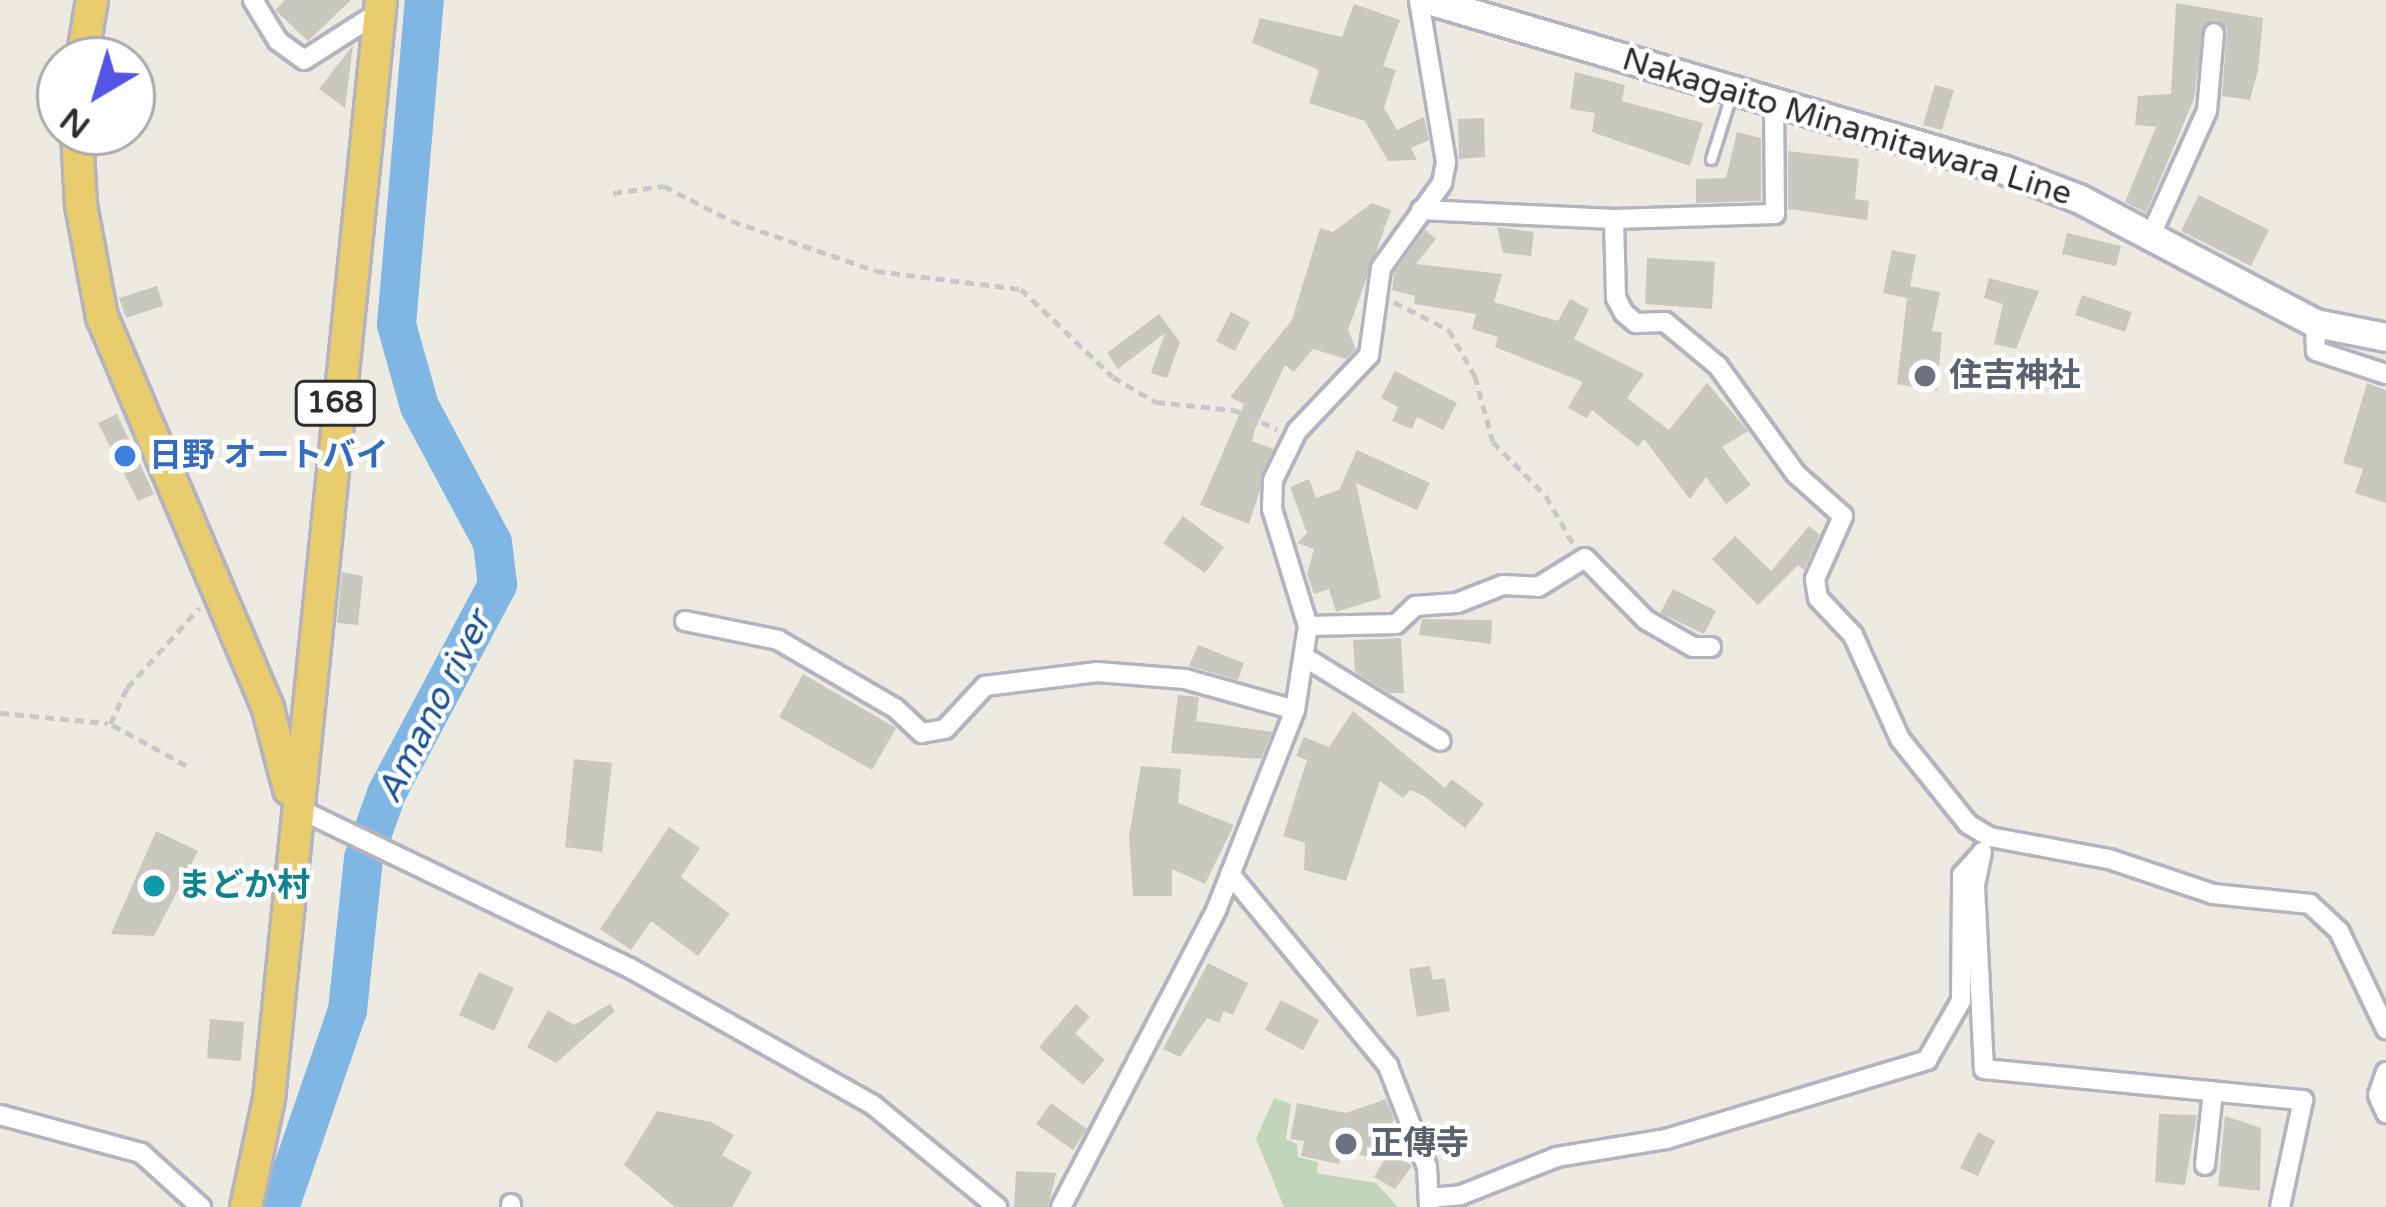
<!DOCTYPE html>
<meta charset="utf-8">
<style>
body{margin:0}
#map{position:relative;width:2386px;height:1207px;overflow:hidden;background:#edeae1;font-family:"Varela Round","Noto Sans JP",sans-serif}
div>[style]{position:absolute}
.cemetery>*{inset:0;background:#c2d5ba}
.river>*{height:39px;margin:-19.5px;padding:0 19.5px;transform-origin:19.5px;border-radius:19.5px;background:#80b6e3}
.building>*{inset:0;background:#c9c8bf}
.path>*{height:4.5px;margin-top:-2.25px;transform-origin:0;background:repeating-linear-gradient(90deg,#c8c8c8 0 9px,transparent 0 15px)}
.roads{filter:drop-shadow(3px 0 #b4b4bf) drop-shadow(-3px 0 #b4b4bf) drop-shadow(0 3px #b4b4bf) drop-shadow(0 -3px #b4b4bf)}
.service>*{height:9px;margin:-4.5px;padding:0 4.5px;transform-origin:4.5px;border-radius:4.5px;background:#fff}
.minor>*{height:18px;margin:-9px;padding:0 9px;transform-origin:9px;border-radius:9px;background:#fff}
.secondary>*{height:27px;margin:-13.5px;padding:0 13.5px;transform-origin:13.5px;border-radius:13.5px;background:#fff}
.trunk>*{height:30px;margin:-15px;padding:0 15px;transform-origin:15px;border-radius:15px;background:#e8cc6e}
.dots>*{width:33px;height:33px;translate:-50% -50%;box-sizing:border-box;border:6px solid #fff;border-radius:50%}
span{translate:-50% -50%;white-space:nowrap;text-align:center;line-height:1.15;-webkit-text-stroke:9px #fff;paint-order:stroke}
.shield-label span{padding:3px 9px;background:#fff;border:3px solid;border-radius:9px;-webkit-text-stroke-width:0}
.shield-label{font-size:30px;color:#2d2d2d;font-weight:700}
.street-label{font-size:33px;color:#2d2d2d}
.worship-label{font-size:33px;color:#5b616d;font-weight:700}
.left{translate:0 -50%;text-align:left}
.shop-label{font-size:33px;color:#366cbe;font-weight:700}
.culture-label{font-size:33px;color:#0d838f;font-weight:700}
.water-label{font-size:36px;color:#1d5391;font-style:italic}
.north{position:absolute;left:36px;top:36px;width:120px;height:120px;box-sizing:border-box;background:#fff;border:3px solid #ababab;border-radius:50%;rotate:218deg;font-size:33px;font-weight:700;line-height:48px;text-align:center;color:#2d2d2d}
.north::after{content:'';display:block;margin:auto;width:42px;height:54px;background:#5454e7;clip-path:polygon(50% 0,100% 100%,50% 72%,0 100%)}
</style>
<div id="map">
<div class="cemetery">
<div style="clip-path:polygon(1274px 1098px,1291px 1104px,1286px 1139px,1297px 1144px,1298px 1157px,1318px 1162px,1317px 1173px,1376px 1183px,1398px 1207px,1284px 1207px,1256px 1139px)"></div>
</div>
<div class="river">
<div style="left:279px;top:1207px;width:208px;rotate:-71deg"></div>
<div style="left:347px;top:1010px;width:153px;rotate:-84deg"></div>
<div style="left:363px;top:858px;width:69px;rotate:-70.5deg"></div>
<div style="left:386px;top:793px;width:237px;rotate:-62deg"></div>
<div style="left:497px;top:584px;width:42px;rotate:-96.8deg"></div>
<div style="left:492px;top:542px;width:154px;rotate:-118.2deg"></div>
<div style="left:419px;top:406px;width:85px;rotate:-105.7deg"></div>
<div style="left:396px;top:324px;width:325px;rotate:-85.1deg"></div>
</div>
<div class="building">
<div style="clip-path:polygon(285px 0,351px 0,308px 41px,275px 10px)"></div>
<div style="clip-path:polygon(2176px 3px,2263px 18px,2258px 70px,2250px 100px,2222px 96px,2227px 28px,2216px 20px,2204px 24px,2194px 99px,2146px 213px,2125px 202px,2156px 127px,2135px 125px,2138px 96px,2171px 94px)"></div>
<div style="clip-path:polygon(1354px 4px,1400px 20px,1383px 66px,1396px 70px,1384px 108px,1397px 130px,1424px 117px,1429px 140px,1411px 148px,1417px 160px,1388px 161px,1365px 121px,1309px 103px,1319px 70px,1252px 43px,1260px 18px,1342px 37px)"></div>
<div style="clip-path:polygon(353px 45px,345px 108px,319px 89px)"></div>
<div style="clip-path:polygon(1575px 72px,1625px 85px,1622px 101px,1703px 123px,1690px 166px,1592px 132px,1595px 113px,1570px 109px)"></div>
<div style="clip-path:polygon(1935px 85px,1954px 90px,1942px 130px,1923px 125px)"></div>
<div style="clip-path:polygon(1484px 118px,1485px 157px,1459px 159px,1458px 119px)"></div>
<div style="clip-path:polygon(1737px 132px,1761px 138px,1761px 201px,1696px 203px,1696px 179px,1726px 178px)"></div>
<div style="clip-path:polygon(1788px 151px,1859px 159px,1855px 199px,1869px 201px,1867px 220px,1788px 209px)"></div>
<div style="clip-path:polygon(2199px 195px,2269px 230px,2251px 266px,2181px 231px)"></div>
<div style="clip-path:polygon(1372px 203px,1391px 210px,1348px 330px,1356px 349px,1346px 359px,1313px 349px,1294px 372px,1285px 365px,1255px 429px,1252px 441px,1273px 449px,1249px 524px,1200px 505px,1244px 404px,1230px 397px,1292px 320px,1320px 228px,1333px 232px)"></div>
<div style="clip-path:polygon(1497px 227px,1534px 232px,1531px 256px,1503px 253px)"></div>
<div style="clip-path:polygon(1425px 230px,1436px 239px,1416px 264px,1502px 274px,1494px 302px,1558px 321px,1570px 299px,1589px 309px,1574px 339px,1644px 374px,1627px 398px,1669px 430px,1707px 383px,1748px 431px,1722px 447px,1751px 485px,1726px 504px,1706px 477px,1690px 499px,1644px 439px,1638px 447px,1592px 410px,1587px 418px,1568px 408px,1583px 382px,1495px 347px,1498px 337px,1472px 329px,1476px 314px,1414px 304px,1415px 296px,1392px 290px,1394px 273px)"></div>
<div style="clip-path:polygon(2067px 233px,2121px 246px,2116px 266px,2062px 254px)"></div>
<div style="clip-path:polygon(1892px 250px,1916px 255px,1910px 286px,1940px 292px,1932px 331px,1942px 332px,1937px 391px,1897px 384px,1907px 298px,1883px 293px)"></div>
<div style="clip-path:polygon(1647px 258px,1715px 262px,1712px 309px,1645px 304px)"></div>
<div style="clip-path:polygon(1989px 278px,2039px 291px,2016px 349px,1994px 344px,2003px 304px,1984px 298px)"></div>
<div style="clip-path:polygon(157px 286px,163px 306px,126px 318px,119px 298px)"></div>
<div style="clip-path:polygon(2082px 295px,2132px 312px,2125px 332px,2075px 315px)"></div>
<div style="clip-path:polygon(1231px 312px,1250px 322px,1235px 351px,1216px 341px)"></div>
<div style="clip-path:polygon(1159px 314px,1180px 342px,1167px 378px,1151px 373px,1165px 333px,1118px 369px,1107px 353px)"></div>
<div style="clip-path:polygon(1395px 371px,1457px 403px,1443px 430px,1417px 417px,1412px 429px,1392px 421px,1398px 407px,1381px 398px)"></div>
<div style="clip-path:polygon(2367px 383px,2386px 390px,2386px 503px,2355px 493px,2363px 469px,2343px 463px)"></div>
<div style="clip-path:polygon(117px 414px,154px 494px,138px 501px,98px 423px)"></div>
<div style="clip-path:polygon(1357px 450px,1430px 483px,1417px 510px,1356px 483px,1381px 598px,1336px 612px,1329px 589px,1314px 594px,1307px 574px,1314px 549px,1297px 543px,1307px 533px,1290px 487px,1309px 479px,1316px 498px,1339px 490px)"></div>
<div style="clip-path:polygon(1183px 516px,1224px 547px,1205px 573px,1163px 543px)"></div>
<div style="clip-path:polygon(1809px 526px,1820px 535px,1804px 570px,1798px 565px,1758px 605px,1712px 559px,1735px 536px,1771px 571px)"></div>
<div style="clip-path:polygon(342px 572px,363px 576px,358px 625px,337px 623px)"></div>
<div style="clip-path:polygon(1673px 589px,1716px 611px,1704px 634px,1660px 613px)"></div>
<div style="clip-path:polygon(1422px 619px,1492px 620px,1491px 644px,1419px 635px)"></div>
<div style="clip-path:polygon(1401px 638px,1404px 693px,1389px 693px,1355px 672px,1353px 640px)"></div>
<div style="clip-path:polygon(1198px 645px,1244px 663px,1238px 680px,1189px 666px)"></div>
<div style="clip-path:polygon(803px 674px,896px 728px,872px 770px,779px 717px)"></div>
<div style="clip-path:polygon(1178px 695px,1199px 697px,1196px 721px,1272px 732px,1261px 759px,1171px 753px)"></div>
<div style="clip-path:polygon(1353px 711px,1445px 788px,1452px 779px,1484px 804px,1465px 828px,1424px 796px,1410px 790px,1403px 798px,1380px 781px,1346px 881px,1304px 870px,1305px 843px,1283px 836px,1307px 760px,1296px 756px,1304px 737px,1329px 747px)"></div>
<div style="clip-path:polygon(574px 759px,612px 763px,602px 852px,565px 847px)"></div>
<div style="clip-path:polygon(1141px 766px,1181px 769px,1178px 803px,1234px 825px,1205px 884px,1172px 869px,1172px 896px,1133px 896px,1129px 836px)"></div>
<div style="clip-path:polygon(669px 827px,700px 848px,681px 877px,730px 914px,698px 956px,651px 921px,631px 950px,600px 929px)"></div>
<div style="clip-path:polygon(156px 831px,198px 851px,154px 936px,111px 934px)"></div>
<div style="clip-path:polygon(1208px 963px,1248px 983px,1233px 1015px,1224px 1011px,1219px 1023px,1207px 1018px,1180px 1057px,1163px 1049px)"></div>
<div style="clip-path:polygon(1430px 966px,1433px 980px,1445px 978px,1450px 1011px,1417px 1017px,1409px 969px)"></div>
<div style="clip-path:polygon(479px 972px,514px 988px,494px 1031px,459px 1015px)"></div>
<div style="clip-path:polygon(1281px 1000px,1319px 1020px,1303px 1050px,1265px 1030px)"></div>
<div style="clip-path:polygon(610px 1004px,615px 1011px,556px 1063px,527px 1047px,548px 1010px,574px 1025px)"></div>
<div style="clip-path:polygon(1076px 1004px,1090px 1017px,1075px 1033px,1105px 1060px,1083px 1085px,1039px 1047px)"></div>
<div style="clip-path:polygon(210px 1019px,244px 1022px,241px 1061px,207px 1058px)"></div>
<div style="clip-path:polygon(1386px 1099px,1394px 1119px,1383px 1143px,1412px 1166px,1395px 1189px,1374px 1177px,1384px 1160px,1342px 1151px,1339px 1164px,1301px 1156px,1304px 1141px,1290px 1139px,1297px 1103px,1346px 1113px)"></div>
<div style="clip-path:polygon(1051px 1103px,1087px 1129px,1073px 1150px,1036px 1124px)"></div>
<div style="clip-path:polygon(657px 1111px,711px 1122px,734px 1135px,722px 1155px,752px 1172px,732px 1207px,675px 1207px,624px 1165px)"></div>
<div style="clip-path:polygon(2159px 1114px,2197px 1115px,2185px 1185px,2155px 1182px)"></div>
<div style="clip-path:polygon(2225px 1116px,2261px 1128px,2260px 1191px,2218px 1186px)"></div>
<div style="clip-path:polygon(1978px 1132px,1995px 1141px,1978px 1176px,1960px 1168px)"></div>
<div style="clip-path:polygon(1016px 1171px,1056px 1173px,1048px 1207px,1014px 1207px)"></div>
</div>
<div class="path">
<div style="left:613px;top:193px;width:51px;rotate:-7.8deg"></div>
<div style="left:664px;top:186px;width:76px;rotate:27.2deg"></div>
<div style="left:732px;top:221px;width:152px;rotate:19.1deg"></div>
<div style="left:876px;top:271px;width:146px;rotate:7.1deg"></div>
<div style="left:1021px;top:289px;width:127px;rotate:43.7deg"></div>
<div style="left:1113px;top:377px;width:50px;rotate:30.2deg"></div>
<div style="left:1156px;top:402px;width:78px;rotate:5.9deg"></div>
<div style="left:1234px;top:410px;width:47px;rotate:23.8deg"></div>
<div style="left:1394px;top:302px;width:62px;rotate:27deg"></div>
<div style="left:1449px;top:330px;width:53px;rotate:60.5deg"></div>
<div style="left:1475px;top:376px;width:68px;rotate:74.7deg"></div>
<div style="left:1493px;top:442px;width:76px;rotate:45.5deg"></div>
<div style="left:1546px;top:496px;width:56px;rotate:60.3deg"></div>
<div style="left:0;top:713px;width:108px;rotate:5.3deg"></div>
<div style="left:186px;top:766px;width:87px;rotate:-151.1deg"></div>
<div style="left:110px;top:724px;width:40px;rotate:-65deg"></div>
<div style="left:127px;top:688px;width:108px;rotate:-48deg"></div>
</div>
<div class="roads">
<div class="service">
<div style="left:1711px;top:159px;width:67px;rotate:-72.6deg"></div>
</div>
<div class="minor">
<div style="left:253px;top:0;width:48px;rotate:58.6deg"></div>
<div style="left:278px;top:41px;width:32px;rotate:36deg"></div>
<div style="left:304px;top:60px;width:89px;rotate:-32.6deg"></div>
<div style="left:1421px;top:210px;width:193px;rotate:2.7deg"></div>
<div style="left:1614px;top:219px;width:161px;rotate:-1.8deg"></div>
<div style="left:1775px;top:214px;width:114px;rotate:-90.5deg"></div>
<div style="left:1614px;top:219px;width:79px;rotate:88.5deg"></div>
<div style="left:1616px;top:298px;width:17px;rotate:62deg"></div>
<div style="left:1624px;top:313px;width:16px;rotate:40deg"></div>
<div style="left:1636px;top:323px;width:29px;rotate:-2deg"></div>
<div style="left:1665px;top:322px;width:69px;rotate:39.7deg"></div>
<div style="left:1718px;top:366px;width:133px;rotate:54.2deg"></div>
<div style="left:1796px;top:474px;width:63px;rotate:41.8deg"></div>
<div style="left:1843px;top:516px;width:69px;rotate:114deg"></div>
<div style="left:1815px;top:579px;width:19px;rotate:81deg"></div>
<div style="left:1818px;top:598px;width:51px;rotate:46.6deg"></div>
<div style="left:1853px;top:635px;width:114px;rotate:65.7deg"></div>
<div style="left:1900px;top:739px;width:109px;rotate:51.3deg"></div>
<div style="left:1968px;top:824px;width:26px;rotate:31deg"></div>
<div style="left:1990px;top:837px;width:121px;rotate:10.5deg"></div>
<div style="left:2109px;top:859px;width:110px;rotate:18.6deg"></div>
<div style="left:2213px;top:894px;width:98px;rotate:5.9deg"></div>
<div style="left:2310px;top:904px;width:40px;rotate:43deg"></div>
<div style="left:2339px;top:931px;width:109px;rotate:64.4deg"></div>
<div style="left:2150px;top:237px;width:138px;rotate:-65.7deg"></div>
<div style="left:2207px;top:111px;width:78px;rotate:-84.9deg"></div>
<div style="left:2315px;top:323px;width:28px;rotate:88deg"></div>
<div style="left:2316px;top:351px;width:74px;rotate:18.2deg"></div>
<div style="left:685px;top:621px;width:95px;rotate:11.5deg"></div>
<div style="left:778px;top:640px;width:135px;rotate:30.2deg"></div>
<div style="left:895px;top:708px;width:37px;rotate:43deg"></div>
<div style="left:922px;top:733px;width:23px;rotate:-10deg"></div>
<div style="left:945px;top:729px;width:59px;rotate:-47.1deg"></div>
<div style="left:985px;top:686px;width:113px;rotate:-7.1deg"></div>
<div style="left:1097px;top:672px;width:88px;rotate:4.5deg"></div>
<div style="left:1185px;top:679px;width:114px;rotate:15.7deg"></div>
<div style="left:1308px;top:626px;width:88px;rotate:-1.3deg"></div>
<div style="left:1396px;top:624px;width:26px;rotate:-43deg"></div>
<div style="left:1415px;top:606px;width:42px;rotate:-4.1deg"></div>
<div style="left:1457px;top:603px;width:49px;rotate:-21.4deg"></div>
<div style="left:1503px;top:585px;width:35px;rotate:3deg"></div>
<div style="left:1538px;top:587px;width:55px;rotate:-31.7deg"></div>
<div style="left:1585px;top:558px;width:87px;rotate:45.5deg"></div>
<div style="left:1646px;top:620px;width:54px;rotate:29.9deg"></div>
<div style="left:1693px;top:647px;width:18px"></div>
<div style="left:1306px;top:658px;width:158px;rotate:31.6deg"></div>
<div style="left:295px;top:807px;width:372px;rotate:25.7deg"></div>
<div style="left:630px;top:968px;width:279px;rotate:29.4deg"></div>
<div style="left:873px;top:1105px;width:161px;rotate:39.4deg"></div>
<div style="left:1982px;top:852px;width:35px;rotate:102deg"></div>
<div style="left:1975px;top:886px;width:183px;rotate:87.2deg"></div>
<div style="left:1984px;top:1069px;width:321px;rotate:5.6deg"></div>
<div style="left:2303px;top:1100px;width:109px;rotate:102.1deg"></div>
<div style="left:1230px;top:874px;width:249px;rotate:50.5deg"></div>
<div style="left:1388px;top:1066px;width:108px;rotate:68.9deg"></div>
<div style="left:1427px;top:1167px;width:39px;rotate:87deg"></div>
<div style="left:2386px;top:1072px;width:24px;rotate:109deg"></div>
<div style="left:2378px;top:1095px;width:20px;rotate:66deg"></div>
<div style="left:0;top:1115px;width:146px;rotate:15.1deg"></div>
<div style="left:141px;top:1153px;width:81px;rotate:42deg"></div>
<div style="left:2205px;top:1165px;width:74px;rotate:-83.8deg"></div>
<div style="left:1429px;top:1198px;width:32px;rotate:-5deg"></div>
<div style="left:1461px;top:1195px;width:103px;rotate:-21.6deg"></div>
<div style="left:1557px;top:1157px;width:110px;rotate:-9.4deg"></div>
<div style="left:1666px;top:1139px;width:273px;rotate:-16.8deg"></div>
<div style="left:1927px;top:1060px;width:68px;rotate:-60deg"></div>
<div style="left:1961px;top:1001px;width:126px;rotate:-89.5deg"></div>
<div style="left:1962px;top:875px;width:24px;rotate:-48deg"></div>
<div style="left:511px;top:1207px;width:3px;rotate:-90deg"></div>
<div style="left:1061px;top:1207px;width:337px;rotate:-62.4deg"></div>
<div style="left:1217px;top:908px;width:213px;rotate:-68.5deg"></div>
<div style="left:1295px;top:710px;width:85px;rotate:-81.2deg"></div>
<div style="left:1308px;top:626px;width:122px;rotate:-107.1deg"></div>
<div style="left:1272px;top:509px;width:29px;rotate:-88deg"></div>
<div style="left:1273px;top:480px;width:55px;rotate:-63.9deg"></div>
<div style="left:1297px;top:431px;width:105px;rotate:-46.5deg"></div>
<div style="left:1369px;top:355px;width:88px;rotate:-82.1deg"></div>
<div style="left:1381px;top:268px;width:105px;rotate:-54.3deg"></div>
<div style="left:1442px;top:183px;width:21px;rotate:-79deg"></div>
<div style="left:1446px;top:162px;width:164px;rotate:-99.5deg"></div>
</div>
<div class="secondary">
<div style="left:1428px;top:0;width:602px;rotate:16.42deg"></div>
<div style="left:2005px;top:170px;width:80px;rotate:21.1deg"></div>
<div style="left:2080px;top:199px;width:266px;rotate:27.8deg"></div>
<div style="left:2315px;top:323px;width:72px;rotate:11.2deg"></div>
</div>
<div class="trunk">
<div style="left:82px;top:60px;width:61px;rotate:-80.5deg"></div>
<div style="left:77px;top:132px;width:73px;rotate:86.9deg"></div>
<div style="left:81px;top:205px;width:114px;rotate:79.4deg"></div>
<div style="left:102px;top:317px;width:426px;rotate:67deg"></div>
<div style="left:268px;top:709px;width:83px;rotate:75.3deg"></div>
<div style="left:246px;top:1207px;width:110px;rotate:-78deg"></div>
<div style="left:269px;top:1099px;width:1105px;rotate:-84.18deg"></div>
</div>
</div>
<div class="dots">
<div style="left:1925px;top:376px;background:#6b7280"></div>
<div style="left:125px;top:456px;background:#3f7fe0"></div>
<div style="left:154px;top:886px;background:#0f9aa8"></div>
<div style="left:1346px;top:1144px;background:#6b7280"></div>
</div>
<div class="shield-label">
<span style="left:335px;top:403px">168</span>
</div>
<div class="street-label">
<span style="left:1847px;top:127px;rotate:17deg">Nakagaito Minamitawara Line</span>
</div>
<div class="worship-label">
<span class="left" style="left:1949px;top:376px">住吉神社</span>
<span class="left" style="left:1370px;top:1144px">正傳寺</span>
</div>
<div class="shop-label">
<span class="left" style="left:149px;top:456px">日野 オートバイ</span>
</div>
<div class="culture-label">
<span class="left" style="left:178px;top:886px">まどか村</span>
</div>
<div class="water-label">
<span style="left:434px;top:707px;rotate:-63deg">Amano river</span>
</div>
<div class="north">N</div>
</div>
